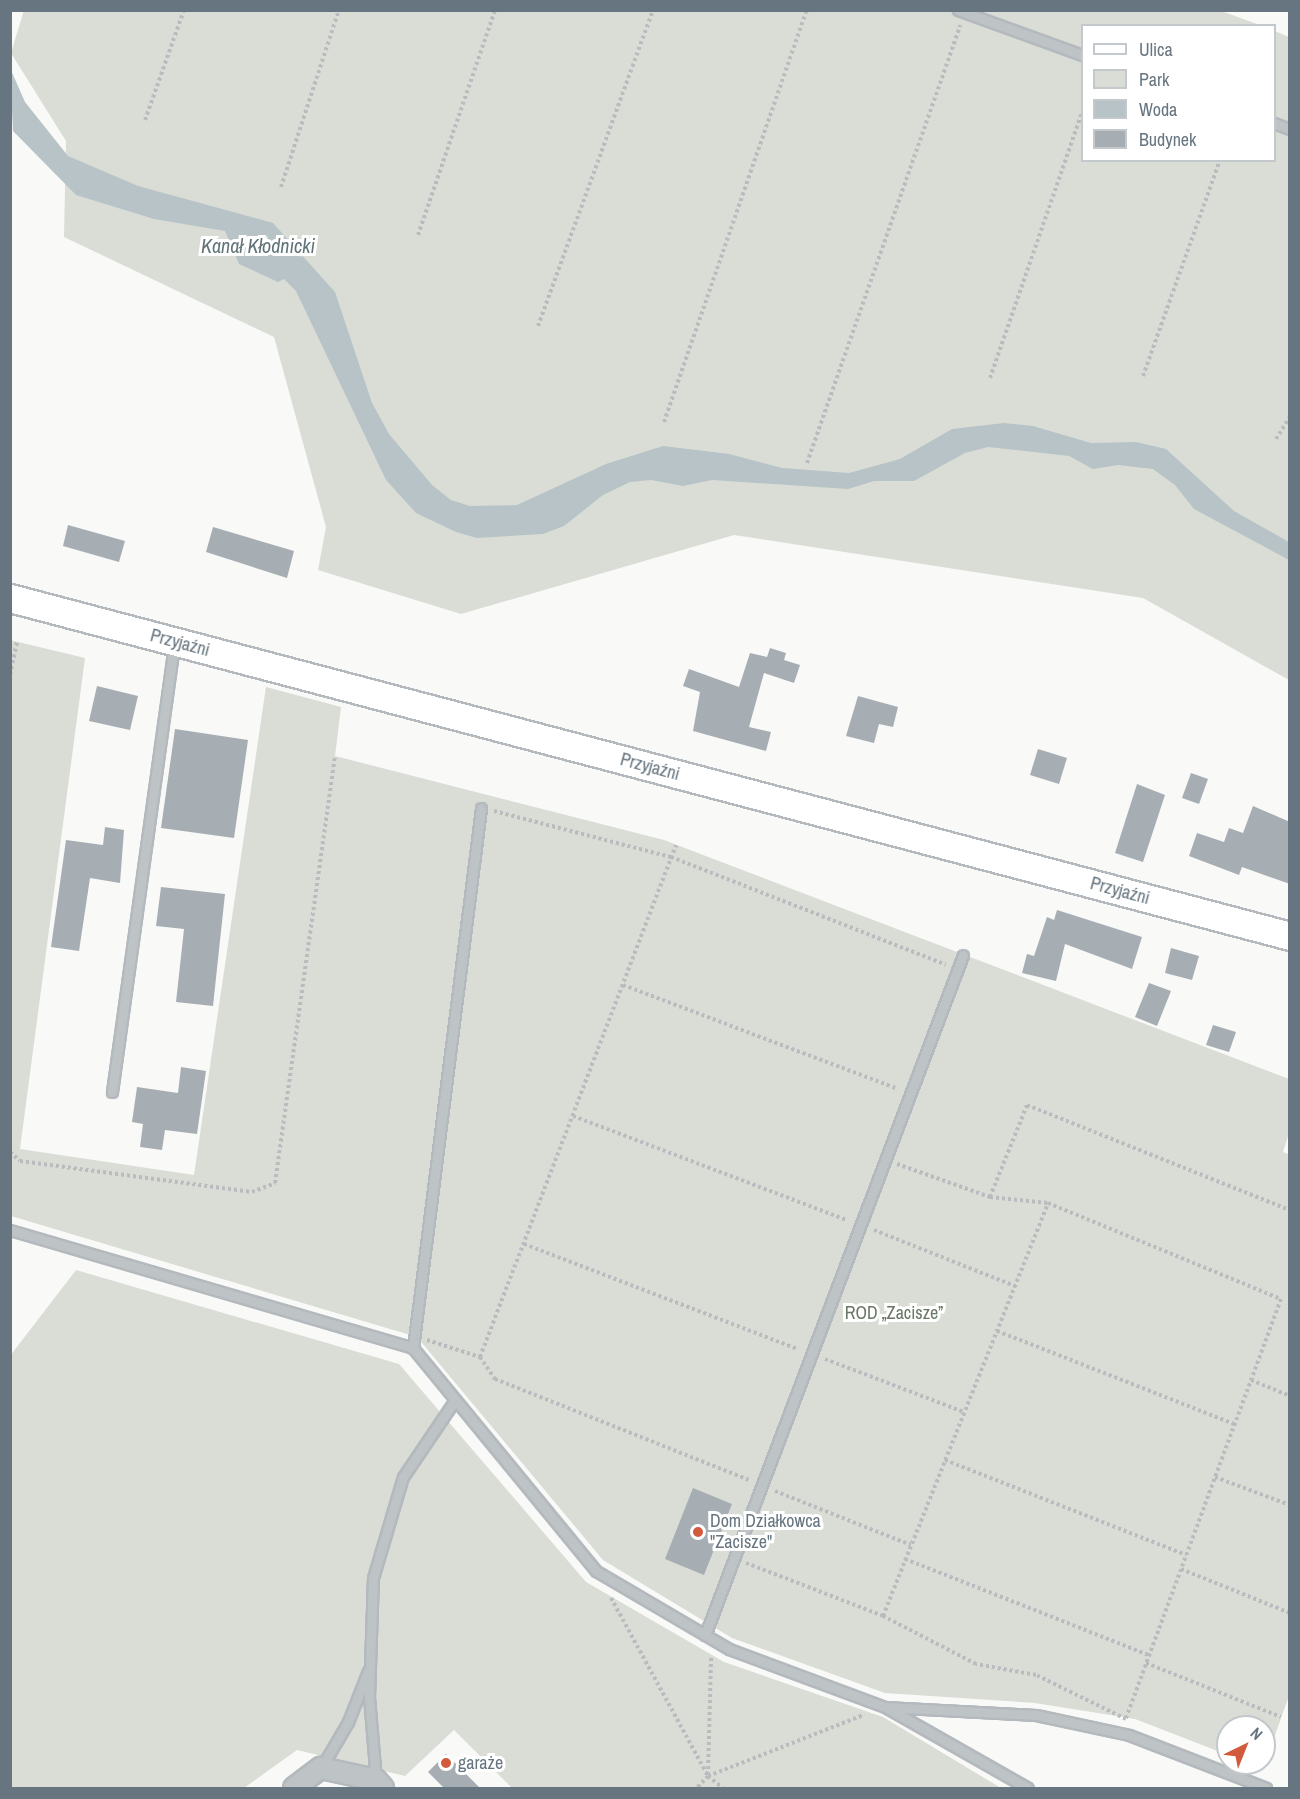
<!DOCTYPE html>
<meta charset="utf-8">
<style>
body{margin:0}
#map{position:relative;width:1300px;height:1799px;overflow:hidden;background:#f9f9f7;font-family:"Archivo Narrow",sans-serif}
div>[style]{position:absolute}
.green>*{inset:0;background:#d9ddd6}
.water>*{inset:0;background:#b7c3c6}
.building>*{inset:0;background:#a6aeb3}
.path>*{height:4px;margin-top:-2px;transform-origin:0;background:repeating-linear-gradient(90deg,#b9bcbf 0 3px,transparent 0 6px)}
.roads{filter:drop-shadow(2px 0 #b3b9bd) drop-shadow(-2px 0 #b3b9bd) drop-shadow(0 2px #b3b9bd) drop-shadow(0 -2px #b3b9bd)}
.lane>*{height:9px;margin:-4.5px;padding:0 4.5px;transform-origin:4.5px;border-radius:4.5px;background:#bec3c6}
.street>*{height:20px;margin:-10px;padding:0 10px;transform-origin:10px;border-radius:10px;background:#bec3c6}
.secondary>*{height:27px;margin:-13.5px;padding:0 13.5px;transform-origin:13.5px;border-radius:13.5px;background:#fff}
.dots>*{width:16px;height:16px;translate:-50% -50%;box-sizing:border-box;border:3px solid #fff;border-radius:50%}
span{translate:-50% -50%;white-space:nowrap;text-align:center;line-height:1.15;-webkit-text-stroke:6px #fff;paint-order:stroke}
.street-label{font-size:18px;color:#66757f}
.park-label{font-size:18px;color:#697765}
.poi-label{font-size:18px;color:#66757f}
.left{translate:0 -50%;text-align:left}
.water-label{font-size:20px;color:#617378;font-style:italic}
.frame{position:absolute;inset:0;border:12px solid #66757f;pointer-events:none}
.legend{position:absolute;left:1081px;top:24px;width:195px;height:138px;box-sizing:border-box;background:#fff;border:2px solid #c2c8cc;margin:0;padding:8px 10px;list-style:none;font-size:18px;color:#66757f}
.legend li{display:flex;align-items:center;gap:12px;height:30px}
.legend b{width:30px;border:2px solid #c2c8cc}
.north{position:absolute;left:1216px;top:1715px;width:60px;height:60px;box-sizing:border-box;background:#fff;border:2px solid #c2c8cc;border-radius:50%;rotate:43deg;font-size:16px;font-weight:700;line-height:24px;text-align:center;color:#66757f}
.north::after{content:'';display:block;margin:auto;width:21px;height:27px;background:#d35b3d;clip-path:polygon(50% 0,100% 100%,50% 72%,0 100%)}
</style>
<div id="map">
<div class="green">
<div style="clip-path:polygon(24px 10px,1221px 11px,1260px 25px,1082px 26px,1082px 160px,1274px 160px,1275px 31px,1289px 37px,1289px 680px,1143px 598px,734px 535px,461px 614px,318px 570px,326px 527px,274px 337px,64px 237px,66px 141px,11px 53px)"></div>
<div style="clip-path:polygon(10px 640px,85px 658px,20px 1149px,194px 1175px,266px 687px,341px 707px,335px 756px,664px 840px,1289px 1079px,1289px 1133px,1283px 1152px,1290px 1155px,1290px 1693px,1263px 1769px,1247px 1763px,1264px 1763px,1264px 1727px,1228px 1727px,1228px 1755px,1135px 1719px,1035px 1703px,885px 1693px,732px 1638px,603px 1560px,417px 1337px,11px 1216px)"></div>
<div style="clip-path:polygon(76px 1270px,399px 1364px,586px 1582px,724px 1662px,883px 1717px,1001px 1788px,512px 1788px,454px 1730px,405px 1776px,297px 1750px,244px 1788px,11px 1788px,10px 1356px)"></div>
</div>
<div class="water">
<div style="clip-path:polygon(10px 68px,25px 102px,68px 156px,138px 186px,273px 223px,335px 292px,372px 403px,389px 434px,432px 485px,451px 500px,470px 506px,517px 505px,606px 464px,663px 446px,729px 454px,782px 468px,849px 473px,900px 459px,952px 429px,1004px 423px,1033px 426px,1091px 443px,1136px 442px,1166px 449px,1234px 511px,1289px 542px,1289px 560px,1194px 509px,1175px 485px,1153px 469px,1118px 465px,1093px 469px,1069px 456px,988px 447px,965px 453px,914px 481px,874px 481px,848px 489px,712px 480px,683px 486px,651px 480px,630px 482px,603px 495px,564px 526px,543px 534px,477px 538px,456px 532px,416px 513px,386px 480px,296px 291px,284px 279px,278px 282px,239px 264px,225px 231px,154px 219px,76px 195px,13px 131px)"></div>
</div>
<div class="building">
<div style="clip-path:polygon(68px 525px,125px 541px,119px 562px,63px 546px)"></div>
<div style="clip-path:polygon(213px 527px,294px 551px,287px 578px,206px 552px)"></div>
<div style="clip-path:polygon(770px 648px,786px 653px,784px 660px,800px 665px,794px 683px,764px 673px,749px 727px,771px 732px,766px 751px,693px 731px,700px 692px,683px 686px,689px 669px,739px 687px,750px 653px,767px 657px)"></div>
<div style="clip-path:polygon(97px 686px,138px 696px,130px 730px,89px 721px)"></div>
<div style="clip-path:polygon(858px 696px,898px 707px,893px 727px,879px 724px,874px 743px,846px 736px)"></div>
<div style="clip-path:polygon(175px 729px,248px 740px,234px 838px,161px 828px)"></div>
<div style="clip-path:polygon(1038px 749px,1067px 758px,1059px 784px,1030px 775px)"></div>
<div style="clip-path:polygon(1191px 773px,1208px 779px,1199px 804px,1182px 798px)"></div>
<div style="clip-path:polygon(1137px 784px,1165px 795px,1143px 862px,1115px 853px)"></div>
<div style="clip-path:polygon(1253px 806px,1290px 822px,1290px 884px,1242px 867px,1239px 875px,1189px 856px,1197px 833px,1224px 842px,1229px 828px,1243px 833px)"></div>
<div style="clip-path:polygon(105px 827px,124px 830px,120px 883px,90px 878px,79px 951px,51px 947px,66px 840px,103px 845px)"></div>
<div style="clip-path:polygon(161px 887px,225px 894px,213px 1006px,176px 1002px,184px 929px,156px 926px)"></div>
<div style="clip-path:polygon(1057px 910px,1142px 937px,1132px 969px,1065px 944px,1056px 981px,1022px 973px,1027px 954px,1034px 956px,1047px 917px,1054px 920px)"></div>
<div style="clip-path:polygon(1171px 948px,1199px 956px,1192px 980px,1165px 973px)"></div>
<div style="clip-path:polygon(1149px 983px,1171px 991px,1157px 1026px,1135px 1017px)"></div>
<div style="clip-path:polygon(1213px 1025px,1236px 1032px,1229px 1052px,1206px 1045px)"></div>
<div style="clip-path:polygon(181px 1067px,206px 1071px,197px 1134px,165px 1130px,162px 1150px,140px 1147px,143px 1124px,132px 1122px,137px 1087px,178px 1093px)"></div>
<div style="clip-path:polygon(693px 1488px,732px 1504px,704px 1575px,665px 1559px)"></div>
<div style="clip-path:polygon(446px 1754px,480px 1788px,444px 1788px,428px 1772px)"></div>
</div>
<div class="path">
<div style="left:145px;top:120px;width:117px;rotate:-70.5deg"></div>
<div style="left:281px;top:187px;width:186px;rotate:-71.9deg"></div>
<div style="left:418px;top:235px;width:238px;rotate:-71.1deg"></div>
<div style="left:538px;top:326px;width:336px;rotate:-70deg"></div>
<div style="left:1143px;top:376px;width:229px;rotate:-70.4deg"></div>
<div style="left:990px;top:378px;width:281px;rotate:-70.9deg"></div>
<div style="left:664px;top:422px;width:436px;rotate:-70.9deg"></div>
<div style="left:1276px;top:439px;width:26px;rotate:-58deg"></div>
<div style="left:807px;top:463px;width:464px;rotate:-70.7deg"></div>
<div style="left:10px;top:675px;width:34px;rotate:-78deg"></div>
<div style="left:494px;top:811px;width:183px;rotate:14.6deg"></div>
<div style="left:671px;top:857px;width:295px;rotate:21.4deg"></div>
<div style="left:623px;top:985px;width:294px;rotate:20.7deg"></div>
<div style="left:573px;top:1116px;width:293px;rotate:20.8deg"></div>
<div style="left:10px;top:1152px;width:13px;rotate:42deg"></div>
<div style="left:20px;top:1161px;width:234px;rotate:7.6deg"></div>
<div style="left:252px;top:1192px;width:25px;rotate:-21deg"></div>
<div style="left:275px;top:1183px;width:431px;rotate:-82deg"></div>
<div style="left:897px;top:1164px;width:99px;rotate:19.5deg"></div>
<div style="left:990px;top:1197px;width:58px;rotate:5.9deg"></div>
<div style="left:1048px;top:1203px;width:252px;rotate:22.4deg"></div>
<div style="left:1281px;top:1299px;width:448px;rotate:110.3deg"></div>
<div style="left:1126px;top:1719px;width:100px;rotate:-153.9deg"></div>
<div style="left:1036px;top:1675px;width:61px;rotate:-169.6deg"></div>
<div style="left:976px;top:1664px;width:105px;rotate:-152.7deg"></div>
<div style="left:883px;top:1616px;width:445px;rotate:-68.2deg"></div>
<div style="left:990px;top:1197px;width:99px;rotate:-68.1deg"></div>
<div style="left:1027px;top:1105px;width:283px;rotate:21.8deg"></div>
<div style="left:874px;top:1230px;width:152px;rotate:21.7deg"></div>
<div style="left:524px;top:1244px;width:293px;rotate:21deg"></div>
<div style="left:997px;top:1331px;width:255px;rotate:21.4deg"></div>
<div style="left:427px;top:1340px;width:56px;rotate:17.8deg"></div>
<div style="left:480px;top:1357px;width:27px;rotate:56deg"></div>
<div style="left:495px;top:1379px;width:273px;rotate:21.7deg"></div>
<div style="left:480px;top:1357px;width:548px;rotate:-69.05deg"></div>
<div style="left:825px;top:1359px;width:149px;rotate:20.9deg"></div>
<div style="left:1251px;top:1380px;width:42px;rotate:22.3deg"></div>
<div style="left:945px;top:1460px;width:259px;rotate:21.5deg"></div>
<div style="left:1215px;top:1477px;width:80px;rotate:20.5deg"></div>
<div style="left:775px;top:1491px;width:146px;rotate:21.7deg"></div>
<div style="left:905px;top:1559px;width:262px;rotate:21.5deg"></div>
<div style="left:746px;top:1563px;width:147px;rotate:21.1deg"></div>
<div style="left:1181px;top:1569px;width:118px;rotate:22deg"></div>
<div style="left:611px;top:1598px;width:203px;rotate:61.4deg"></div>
<div style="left:708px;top:1776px;width:16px;rotate:133deg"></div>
<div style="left:1146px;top:1663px;width:145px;rotate:21.8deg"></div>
<div style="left:708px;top:1775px;width:118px;rotate:-88.5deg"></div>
<div style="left:708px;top:1776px;width:168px;rotate:-21.4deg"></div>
<div style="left:708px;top:1776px;width:19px;rotate:39deg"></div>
</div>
<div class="roads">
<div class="lane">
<div style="left:958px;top:10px;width:132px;rotate:19.9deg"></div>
<div style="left:1274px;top:123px;width:17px;rotate:21deg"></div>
<div style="left:112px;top:1092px;width:452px;rotate:-82.1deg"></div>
<div style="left:10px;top:1230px;width:420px;rotate:16.3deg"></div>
<div style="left:413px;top:1348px;width:288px;rotate:50.6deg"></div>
<div style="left:596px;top:1571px;width:154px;rotate:30.4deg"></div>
<div style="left:729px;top:1649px;width:166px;rotate:20.4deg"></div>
<div style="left:885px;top:1707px;width:151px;rotate:3deg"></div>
<div style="left:1036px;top:1715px;width:95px;rotate:12.1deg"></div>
<div style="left:1129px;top:1735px;width:147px;rotate:21.1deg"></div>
<div style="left:413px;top:1348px;width:544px;rotate:-82.82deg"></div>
<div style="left:705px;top:1635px;width:727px;rotate:-69.22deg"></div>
<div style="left:887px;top:1708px;width:162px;rotate:29.6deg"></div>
<div style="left:321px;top:1768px;width:53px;rotate:-59.6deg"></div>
<div style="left:348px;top:1722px;width:55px;rotate:-68.6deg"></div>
<div style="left:376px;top:1780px;width:83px;rotate:-94.8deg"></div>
<div style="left:369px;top:1697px;width:119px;rotate:-88.1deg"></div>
<div style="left:373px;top:1578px;width:105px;rotate:-73.5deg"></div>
<div style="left:403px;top:1477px;width:93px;rotate:-56deg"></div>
</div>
<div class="street">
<div style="left:294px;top:1788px;width:34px;rotate:-37deg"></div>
<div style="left:321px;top:1768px;width:56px;rotate:12.3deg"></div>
<div style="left:376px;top:1780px;width:11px;rotate:49deg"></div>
</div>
<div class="secondary">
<div style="left:10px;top:598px;width:1324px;rotate:14.79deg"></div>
</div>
</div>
<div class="dots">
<div style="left:698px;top:1532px;background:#d35b3d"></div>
<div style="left:446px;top:1763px;background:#d35b3d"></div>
</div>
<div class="street-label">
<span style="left:180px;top:643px;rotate:15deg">Przyjaźni</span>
<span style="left:650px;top:767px;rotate:15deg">Przyjaźni</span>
<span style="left:1120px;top:891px;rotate:15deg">Przyjaźni</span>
</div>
<div class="park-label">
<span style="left:894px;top:1313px">ROD „Zacisze”</span>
</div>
<div class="poi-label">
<span class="left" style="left:710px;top:1532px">Dom Działkowca<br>"Zacisze"</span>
<span class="left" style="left:458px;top:1763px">garaże</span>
</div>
<div class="water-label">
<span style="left:258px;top:245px">Kanał Kłodnicki</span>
</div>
<div class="frame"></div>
<ul class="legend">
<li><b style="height:8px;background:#fff"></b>Ulica</li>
<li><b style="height:16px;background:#d9ddd6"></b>Park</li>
<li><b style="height:16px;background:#b7c3c6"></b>Woda</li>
<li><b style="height:16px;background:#a6aeb3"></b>Budynek</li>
</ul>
<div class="north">N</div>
</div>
